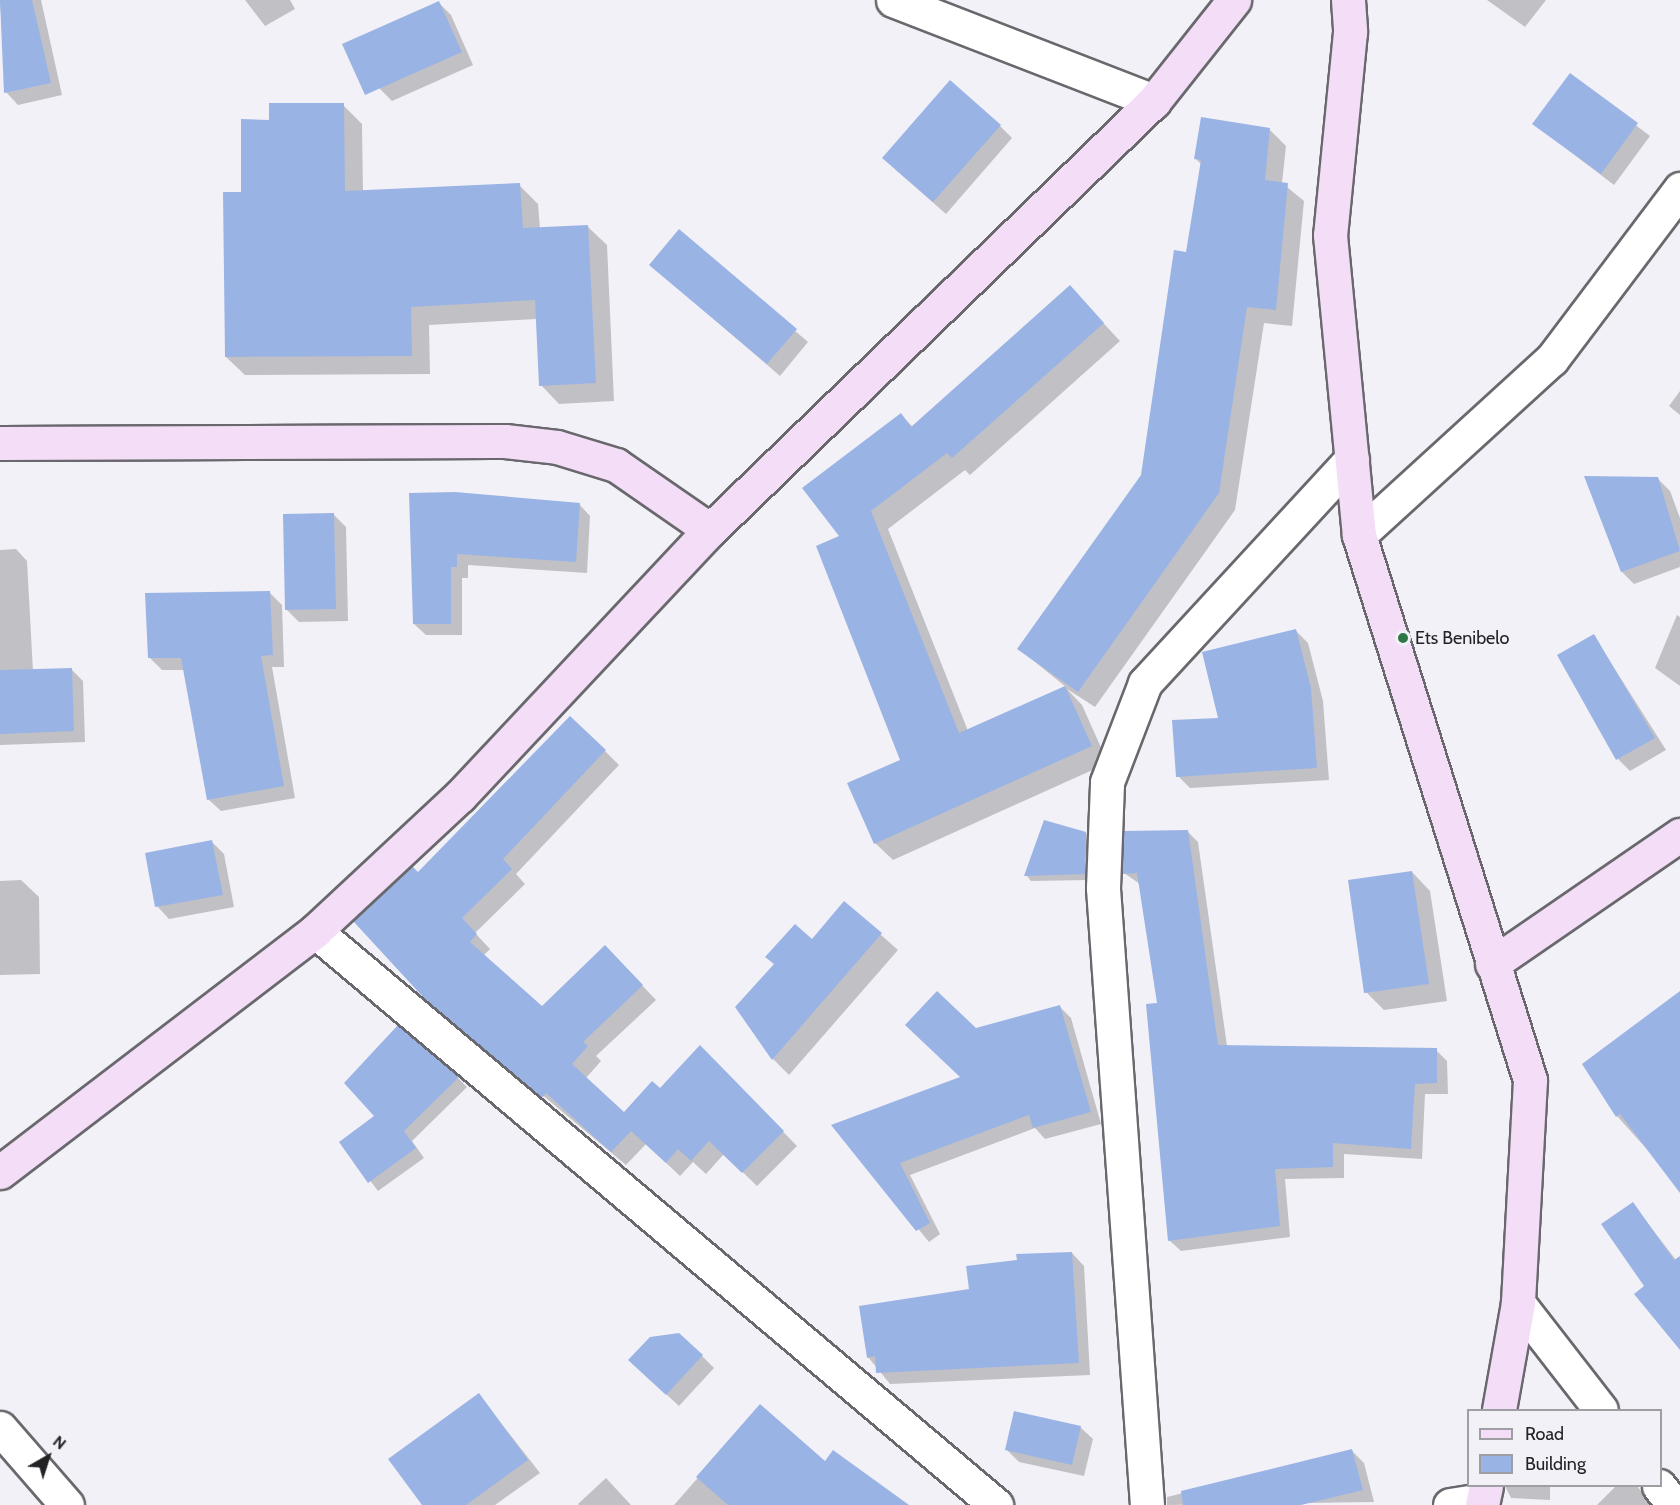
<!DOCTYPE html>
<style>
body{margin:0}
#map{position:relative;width:1680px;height:1505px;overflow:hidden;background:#f2f1f7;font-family:Cabin,sans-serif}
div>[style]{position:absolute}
.shadow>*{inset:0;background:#0003}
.building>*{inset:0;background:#9ab3e5}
.roads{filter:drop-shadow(2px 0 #68686d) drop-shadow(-2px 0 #68686d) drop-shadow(0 2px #68686d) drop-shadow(0 -2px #68686d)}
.minor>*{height:33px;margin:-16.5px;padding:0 16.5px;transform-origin:16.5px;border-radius:16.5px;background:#fff}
.secondary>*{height:33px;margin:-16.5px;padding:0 16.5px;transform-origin:16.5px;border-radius:16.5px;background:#f3ddf7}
.dots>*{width:16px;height:16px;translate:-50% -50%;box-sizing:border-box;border:3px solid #f2f1f7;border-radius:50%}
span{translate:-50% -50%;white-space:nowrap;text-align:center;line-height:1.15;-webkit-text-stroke:4.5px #f2f1f7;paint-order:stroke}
.poi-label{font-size:18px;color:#232225}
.left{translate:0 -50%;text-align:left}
.legend{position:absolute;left:1467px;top:1409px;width:195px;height:78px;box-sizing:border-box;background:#f2f1f7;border:2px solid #9f9ea3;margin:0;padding:8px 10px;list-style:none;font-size:18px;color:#232225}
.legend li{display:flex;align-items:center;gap:12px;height:30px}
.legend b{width:30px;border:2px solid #9f9ea3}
.north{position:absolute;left:18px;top:1427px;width:60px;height:60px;-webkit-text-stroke:4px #f2f1f7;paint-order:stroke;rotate:39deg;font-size:16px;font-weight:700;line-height:24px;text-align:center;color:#232225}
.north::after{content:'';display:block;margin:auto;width:21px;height:27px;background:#232225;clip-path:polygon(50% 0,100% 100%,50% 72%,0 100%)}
</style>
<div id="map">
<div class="shadow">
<div style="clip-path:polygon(0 0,41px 0,62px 95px,18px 105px,6px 92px)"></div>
<div style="clip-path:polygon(245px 0,290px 0,295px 9px,265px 26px)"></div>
<div style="clip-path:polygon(1487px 0,1546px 0,1525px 27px)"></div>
<div style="clip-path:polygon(439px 3px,451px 15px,473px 65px,392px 101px,380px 89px,360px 38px)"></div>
<div style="clip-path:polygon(1570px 75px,1650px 136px,1614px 185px,1534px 124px)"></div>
<div style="clip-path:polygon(343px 105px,362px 124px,363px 192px,519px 185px,538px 204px,540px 229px,588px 227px,607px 245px,614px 401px,559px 404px,541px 385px,537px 319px,429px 325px,430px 374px,245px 375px,226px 357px,242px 194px,270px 121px)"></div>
<div style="clip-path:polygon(1000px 126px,1012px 138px,946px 214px,896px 170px)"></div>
<div style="clip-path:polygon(1269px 129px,1286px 146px,1282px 183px,1304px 201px,1292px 326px,1264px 323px,1235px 510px,1095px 707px,1067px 689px,1082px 705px,1108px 763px,893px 860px,875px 843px,902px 761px,842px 537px,901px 415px,913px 427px,1070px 287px,1120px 341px,970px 475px,965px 470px,888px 529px,968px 731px,1066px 687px,1019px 649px,1142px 475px,1188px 254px,1202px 165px,1196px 159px)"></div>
<div style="clip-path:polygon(679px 231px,808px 342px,780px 376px,651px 265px)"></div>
<div style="clip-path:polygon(1680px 391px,1680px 415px,1669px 406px)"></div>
<div style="clip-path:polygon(1658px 479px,1670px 491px,1680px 518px,1680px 567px,1634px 584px,1622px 572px)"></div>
<div style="clip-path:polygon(411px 494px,579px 504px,590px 516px,587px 573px,468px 565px,468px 578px,462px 578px,462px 635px,426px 635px,414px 624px)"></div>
<div style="clip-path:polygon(334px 515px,346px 527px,348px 621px,299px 622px,287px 610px)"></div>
<div style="clip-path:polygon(16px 549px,27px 561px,33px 671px,72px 670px,83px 681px,85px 742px,0 745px,0 550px)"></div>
<div style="clip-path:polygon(270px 593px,282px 605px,284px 667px,272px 667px,295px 798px,221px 811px,208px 799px,185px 670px,162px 670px,150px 658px)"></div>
<div style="clip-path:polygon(1677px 615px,1680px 617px,1680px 686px,1655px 668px)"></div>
<div style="clip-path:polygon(1296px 631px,1308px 643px,1323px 701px,1329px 780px,1190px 788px,1178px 776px)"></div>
<div style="clip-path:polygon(1594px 636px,1666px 750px,1630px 771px,1618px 759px)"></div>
<div style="clip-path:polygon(605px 751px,619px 765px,516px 874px,525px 884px,475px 933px,490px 949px,483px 956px,543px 1008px,619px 961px,656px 1000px,596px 1056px,601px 1061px,586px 1078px,624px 1114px,714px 1061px,797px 1146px,757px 1186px,724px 1154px,706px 1174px,693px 1162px,680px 1176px,646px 1144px,626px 1165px,425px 997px,418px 874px)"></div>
<div style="clip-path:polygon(1187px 831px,1198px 842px,1227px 1046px,1436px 1050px,1447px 1061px,1448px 1094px,1425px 1094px,1422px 1159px,1344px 1154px,1344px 1178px,1285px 1179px,1290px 1237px,1181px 1251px,1169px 1240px,1158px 1005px,1140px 884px,1124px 873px)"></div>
<div style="clip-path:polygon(1086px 833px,1092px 839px,1090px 880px,1031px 881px,1026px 875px)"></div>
<div style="clip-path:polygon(212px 842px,224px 854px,234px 907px,169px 919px,157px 906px)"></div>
<div style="clip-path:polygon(1412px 872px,1430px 891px,1447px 1001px,1384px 1010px,1366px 992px)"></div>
<div style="clip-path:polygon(21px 880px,39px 897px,40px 974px,0 975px,0 881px)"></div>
<div style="clip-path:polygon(845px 903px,898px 950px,789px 1075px,773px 1059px,813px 941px)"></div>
<div style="clip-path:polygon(1680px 992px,1680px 1186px,1617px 1116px,1584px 1064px)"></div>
<div style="clip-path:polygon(1060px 1007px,1071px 1018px,1101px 1124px,1045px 1139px,1035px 1128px,910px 1175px,940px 1234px,929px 1242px,833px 1125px,963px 1077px,976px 1029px)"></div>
<div style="clip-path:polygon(458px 1078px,467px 1087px,412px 1141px,424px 1158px,378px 1191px,341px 1142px)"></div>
<div style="clip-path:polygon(1633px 1204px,1676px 1260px,1680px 1257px,1680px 1347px,1646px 1286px)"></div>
<div style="clip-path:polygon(1072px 1253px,1084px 1266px,1090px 1375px,890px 1384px,868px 1357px,970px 1291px)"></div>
<div style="clip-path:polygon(702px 1356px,714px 1368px,679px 1406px,642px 1372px)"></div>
<div style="clip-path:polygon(479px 1395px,540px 1473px,495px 1505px,424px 1505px)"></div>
<div style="clip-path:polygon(761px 1406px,825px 1463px,907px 1505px,674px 1505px)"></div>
<div style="clip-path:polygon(1080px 1427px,1093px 1439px,1084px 1476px,1019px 1462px,1007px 1450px)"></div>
<div style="clip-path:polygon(1352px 1451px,1364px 1463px,1374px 1502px,1167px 1505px,1167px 1497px)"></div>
<div style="clip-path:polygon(606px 1478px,631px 1505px,579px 1505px,578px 1504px)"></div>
<div style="clip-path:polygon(1505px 1486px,1550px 1486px,1550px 1500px,1511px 1498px)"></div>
<div style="clip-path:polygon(1616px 1486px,1637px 1486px,1652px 1505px,1597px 1505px)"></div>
</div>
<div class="building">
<div style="clip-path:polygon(0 0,32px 0,51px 83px,4px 93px)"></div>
<div style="clip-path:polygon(439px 1px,462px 52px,365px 95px,342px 44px)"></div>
<div style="clip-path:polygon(1570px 73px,1638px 123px,1601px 174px,1532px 124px)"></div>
<div style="clip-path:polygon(950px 80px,1001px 125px,933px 202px,882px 158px)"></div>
<div style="clip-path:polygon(269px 103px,344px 103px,345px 191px,520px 183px,523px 228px,588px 225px,596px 383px,539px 386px,535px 300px,411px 307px,412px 356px,225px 357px,223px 192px,241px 192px,241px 119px,269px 120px)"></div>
<div style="clip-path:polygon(1201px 117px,1270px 128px,1265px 180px,1288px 183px,1276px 310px,1247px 307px,1219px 493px,1078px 692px,1017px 649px,1141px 475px,1174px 250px,1186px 252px,1201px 160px,1194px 159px)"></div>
<div style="clip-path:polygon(679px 229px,797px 329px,767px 364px,649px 265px)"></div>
<div style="clip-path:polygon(1070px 285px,1104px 323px,952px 458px,947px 453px,871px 511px,959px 733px,1065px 686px,1092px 746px,874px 844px,847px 783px,900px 760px,816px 546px,839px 536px,802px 488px,901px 413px,911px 427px)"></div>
<div style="clip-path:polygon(1584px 476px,1658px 477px,1680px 551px,1621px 572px)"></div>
<div style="clip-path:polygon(455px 492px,580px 503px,576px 562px,457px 554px,457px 567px,451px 567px,451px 624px,413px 624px,409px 493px)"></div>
<div style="clip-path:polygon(334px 513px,336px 609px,285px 610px,283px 514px)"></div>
<div style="clip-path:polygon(270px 591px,273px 655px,261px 656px,284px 786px,207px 800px,181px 658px,148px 658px,145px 593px)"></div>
<div style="clip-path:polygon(1296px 629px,1311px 688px,1317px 768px,1176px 777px,1172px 720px,1218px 718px,1202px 652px)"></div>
<div style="clip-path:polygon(1594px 634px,1655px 738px,1616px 760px,1557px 655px)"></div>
<div style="clip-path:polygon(72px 668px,74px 731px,0 734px,0 670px)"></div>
<div style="clip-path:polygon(570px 716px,606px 750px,503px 859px,512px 869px,462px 918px,477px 934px,470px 942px,542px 1006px,605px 945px,643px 985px,583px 1042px,588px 1046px,572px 1064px,624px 1112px,652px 1081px,660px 1088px,700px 1045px,784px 1131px,742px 1173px,709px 1141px,691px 1161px,678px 1149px,666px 1163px,631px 1131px,611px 1152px,546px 1093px,542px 1098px,424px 998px,353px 921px,412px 866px,418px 872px)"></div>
<div style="clip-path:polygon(1044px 820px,1086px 832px,1085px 874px,1024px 876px)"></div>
<div style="clip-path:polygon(1188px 830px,1218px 1045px,1437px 1048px,1437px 1083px,1415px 1084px,1411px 1149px,1333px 1143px,1333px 1167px,1275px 1169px,1280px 1226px,1168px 1241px,1146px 1004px,1157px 1003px,1137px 873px,1122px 874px,1124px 831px)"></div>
<div style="clip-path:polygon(212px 840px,223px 895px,155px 907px,145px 853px)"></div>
<div style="clip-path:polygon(1412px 871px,1429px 984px,1364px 993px,1348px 880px)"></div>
<div style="clip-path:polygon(844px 901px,882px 933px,772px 1060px,735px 1007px,774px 964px,765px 957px,795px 924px,812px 939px)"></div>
<div style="clip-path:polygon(937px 991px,976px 1028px,1060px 1005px,1091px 1112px,1033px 1128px,1029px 1115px,900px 1163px,930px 1223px,916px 1231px,831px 1125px,960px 1077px,905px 1025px)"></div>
<div style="clip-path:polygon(1680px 991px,1680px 1193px,1620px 1114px,1616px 1117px,1582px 1064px)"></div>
<div style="clip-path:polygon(398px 1025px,459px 1077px,404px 1131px,416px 1148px,368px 1183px,339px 1142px,374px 1116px,344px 1083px)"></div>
<div style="clip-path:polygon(1633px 1202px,1674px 1260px,1680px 1256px,1680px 1350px,1634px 1294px,1644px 1286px,1601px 1224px)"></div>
<div style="clip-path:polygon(1072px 1252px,1079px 1363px,876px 1373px,875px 1356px,867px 1358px,859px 1306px,969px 1289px,966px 1266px,1017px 1260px,1016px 1254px)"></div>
<div style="clip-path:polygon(679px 1333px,703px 1355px,666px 1395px,628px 1360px,650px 1337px)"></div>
<div style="clip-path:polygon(479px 1393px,528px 1460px,466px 1505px,422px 1505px,388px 1459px)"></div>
<div style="clip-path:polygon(760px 1404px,825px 1461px,833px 1450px,909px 1505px,728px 1505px,696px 1477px)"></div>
<div style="clip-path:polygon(1014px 1411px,1081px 1426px,1072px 1465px,1005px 1450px)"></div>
<div style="clip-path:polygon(1352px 1449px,1363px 1490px,1301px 1505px,1183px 1505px,1181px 1491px)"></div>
</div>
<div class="roads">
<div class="minor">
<div style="left:893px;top:0;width:280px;rotate:21.2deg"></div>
<div style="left:1359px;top:535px;width:261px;rotate:-42.4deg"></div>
<div style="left:1552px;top:359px;width:213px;rotate:-53deg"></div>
<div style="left:315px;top:931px;width:891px;rotate:40.13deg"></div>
<div style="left:1518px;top:1303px;width:135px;rotate:52.2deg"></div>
<div style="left:0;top:1428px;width:102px;rotate:49deg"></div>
<div style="left:1659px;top:1486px;width:24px;rotate:52deg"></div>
<div style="left:1147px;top:1505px;width:619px;rotate:-94.08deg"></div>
<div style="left:1103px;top:888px;width:106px;rotate:-87.8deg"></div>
<div style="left:1107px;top:782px;width:106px;rotate:-69deg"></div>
<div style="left:1145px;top:683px;width:305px;rotate:-47.3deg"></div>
<div style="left:1450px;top:1505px;width:33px;rotate:-9deg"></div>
</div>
<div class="secondary">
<div style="left:1348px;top:0;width:32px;rotate:86deg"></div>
<div style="left:1350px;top:32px;width:204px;rotate:95.6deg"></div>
<div style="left:1330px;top:235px;width:301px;rotate:84.5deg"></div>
<div style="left:1359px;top:535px;width:571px;rotate:72.58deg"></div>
<div style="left:1530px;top:1080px;width:223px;rotate:93.1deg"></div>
<div style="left:1518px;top:1303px;width:109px;rotate:100.1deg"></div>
<div style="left:0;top:443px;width:505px;rotate:-0.23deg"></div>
<div style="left:505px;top:441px;width:52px;rotate:6.6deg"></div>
<div style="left:557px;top:447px;width:62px;rotate:17deg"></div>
<div style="left:616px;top:465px;width:114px;rotate:34.7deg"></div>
<div style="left:1492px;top:964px;width:228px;rotate:-34.5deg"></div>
<div style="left:0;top:1172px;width:397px;rotate:-37.4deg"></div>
<div style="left:315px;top:931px;width:198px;rotate:-43deg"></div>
<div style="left:460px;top:796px;width:365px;rotate:-46.8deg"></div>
<div style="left:710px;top:530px;width:617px;rotate:-44.02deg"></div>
<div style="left:1154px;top:101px;width:129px;rotate:-51.6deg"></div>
<div style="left:1482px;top:1505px;width:19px;rotate:-78deg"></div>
</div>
</div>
<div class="dots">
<div style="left:1403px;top:638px;background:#2d7846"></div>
</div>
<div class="poi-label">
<span class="left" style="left:1415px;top:638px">Ets Benibelo</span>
</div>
<ul class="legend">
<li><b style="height:8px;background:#f3ddf7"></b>Road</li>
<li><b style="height:16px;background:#9ab3e5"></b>Building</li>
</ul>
<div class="north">N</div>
</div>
